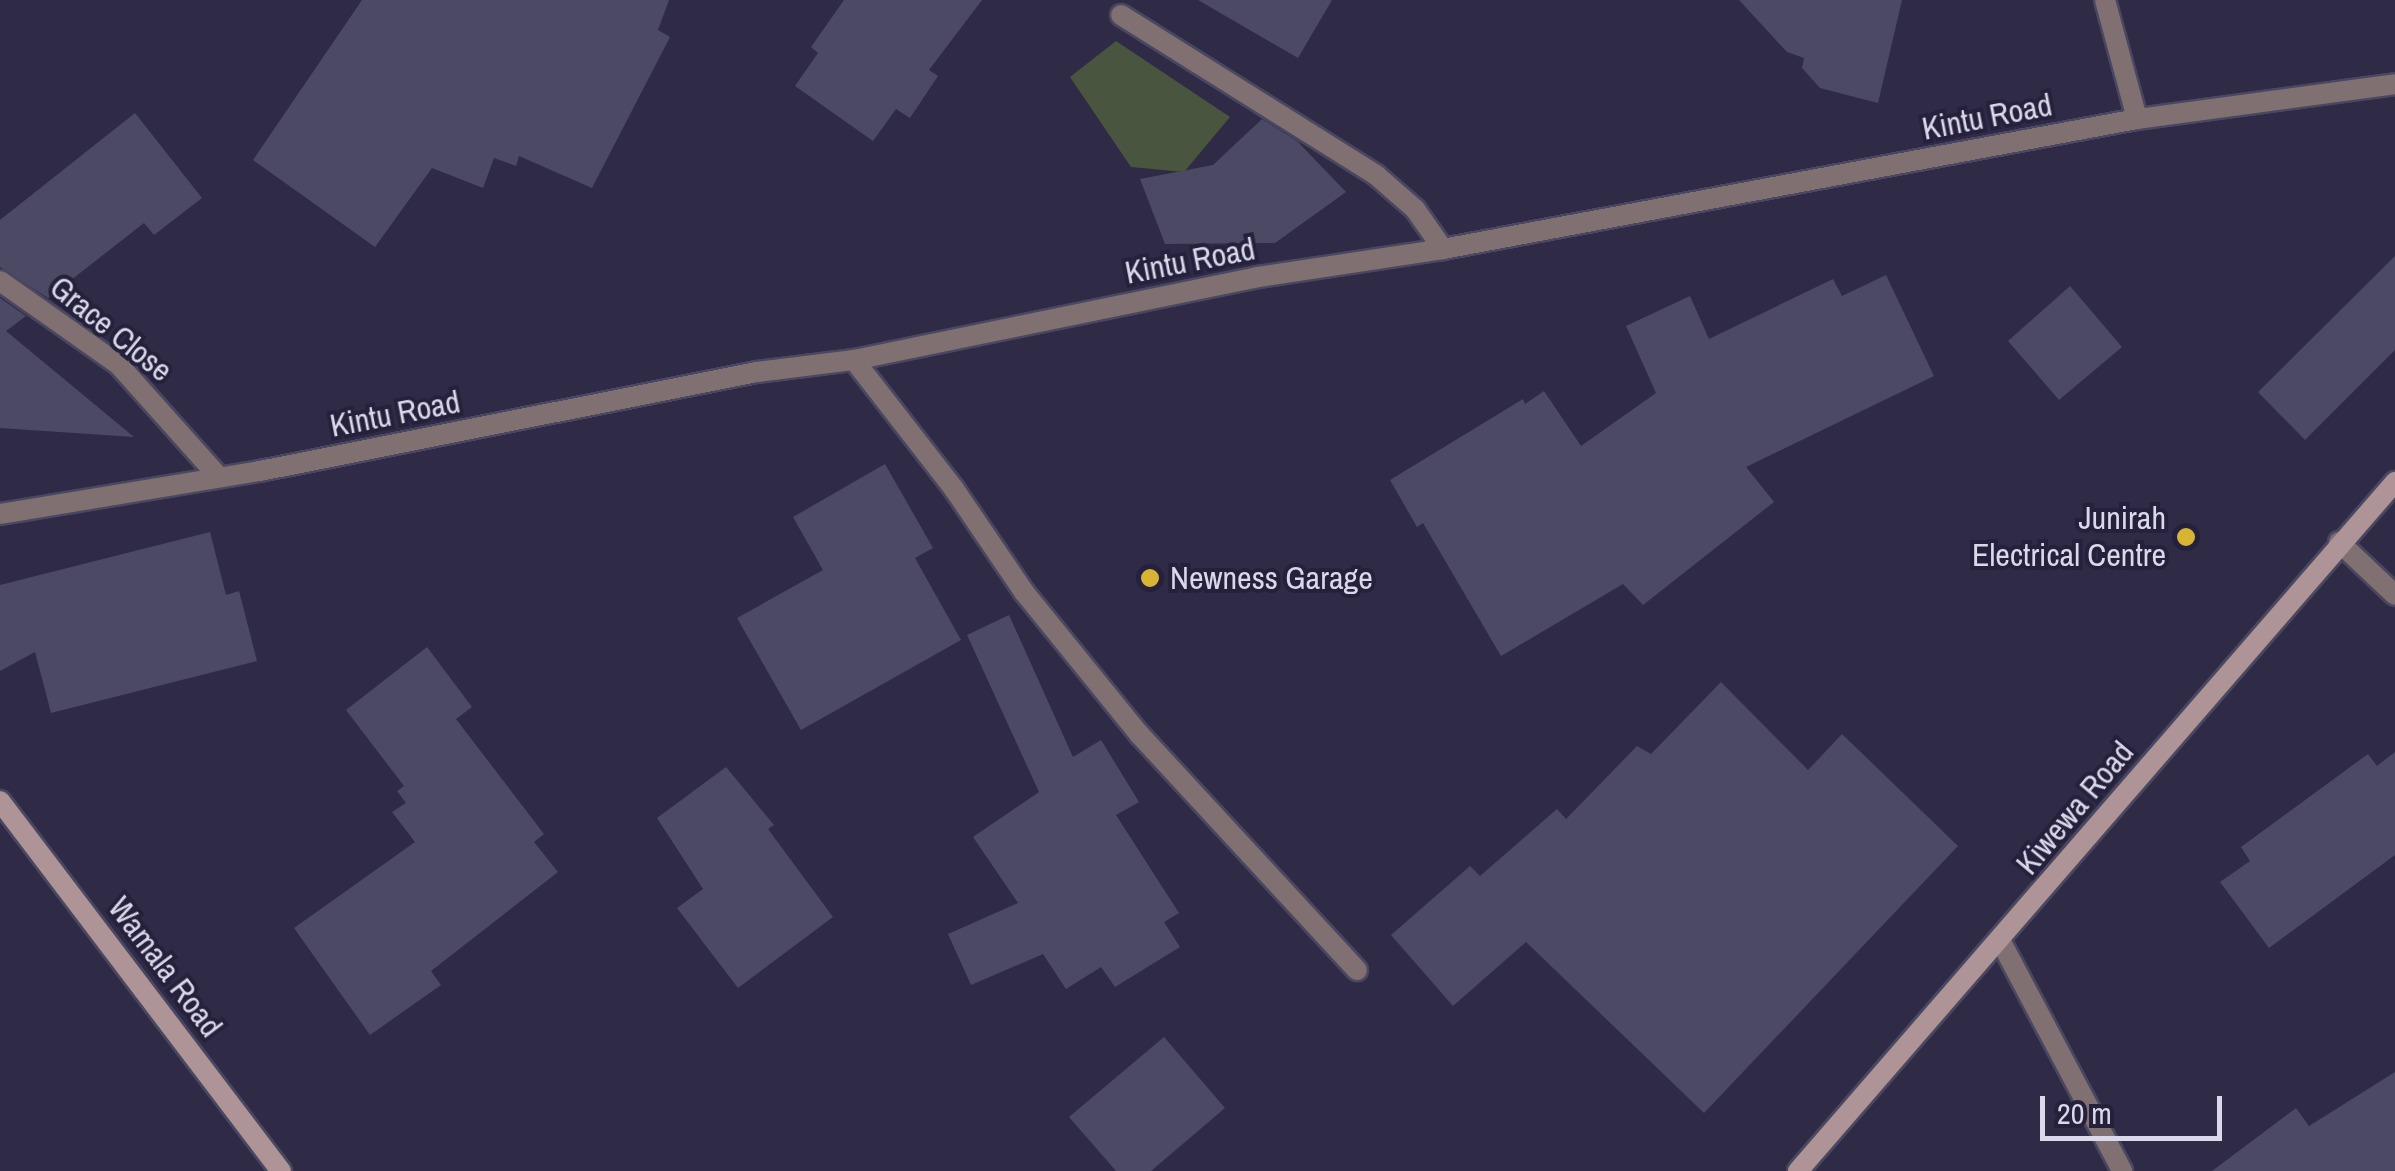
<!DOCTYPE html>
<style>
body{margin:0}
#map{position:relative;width:2395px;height:1171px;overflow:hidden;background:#2f2b46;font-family:"Archivo Narrow",sans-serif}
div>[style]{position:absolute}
.green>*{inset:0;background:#4a553f}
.building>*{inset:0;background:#4c4965}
.roads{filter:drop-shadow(2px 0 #4a4760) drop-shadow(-2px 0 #4a4760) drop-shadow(0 2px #4a4760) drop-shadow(0 -2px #4a4760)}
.street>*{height:20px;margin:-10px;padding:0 10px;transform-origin:10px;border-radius:10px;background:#807071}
.secondary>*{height:20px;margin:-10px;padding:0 10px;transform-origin:10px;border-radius:10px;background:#ae9496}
.dots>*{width:28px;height:28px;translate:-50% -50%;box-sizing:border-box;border:5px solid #25213c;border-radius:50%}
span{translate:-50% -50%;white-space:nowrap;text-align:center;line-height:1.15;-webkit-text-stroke:8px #25213c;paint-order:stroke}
.street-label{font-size:32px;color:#dad9eb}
.poi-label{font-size:32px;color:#dad9eb}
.right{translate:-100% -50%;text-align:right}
.left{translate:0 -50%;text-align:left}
.scale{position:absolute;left:2040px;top:1096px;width:182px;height:45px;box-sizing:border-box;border:5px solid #dad9eb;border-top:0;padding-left:12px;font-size:30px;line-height:35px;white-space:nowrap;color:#dad9eb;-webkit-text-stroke:8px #25213c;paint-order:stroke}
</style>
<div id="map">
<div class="green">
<div style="clip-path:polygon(1116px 41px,1230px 117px,1184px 172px,1131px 167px,1070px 77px)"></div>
</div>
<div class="building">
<div style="clip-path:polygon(362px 0,669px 0,658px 30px,670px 37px,592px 188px,519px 156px,516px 166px,494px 158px,483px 188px,432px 168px,375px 247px,253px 160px)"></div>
<div style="clip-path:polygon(844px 0,982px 0,929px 70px,938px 76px,910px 118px,896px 109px,873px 141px,795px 86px,818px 53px,811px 47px)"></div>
<div style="clip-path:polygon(1198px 0,1332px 0,1298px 58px)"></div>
<div style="clip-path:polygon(1739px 0,1902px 0,1878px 103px,1820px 88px,1802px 68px,1804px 58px,1787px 52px)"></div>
<div style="clip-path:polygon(135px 113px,202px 198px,154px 235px,144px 223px,48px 298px,0 267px,0 220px)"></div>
<div style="clip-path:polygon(1262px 119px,1297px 141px,1346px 192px,1275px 243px,1165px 244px,1140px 179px,1213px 165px)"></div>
<div style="clip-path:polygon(2395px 256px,2395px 350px,2305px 440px,2258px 392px)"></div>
<div style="clip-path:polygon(1886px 275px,1934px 376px,1746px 467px,1774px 502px,1643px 605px,1623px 584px,1501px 656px,1423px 523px,1417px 527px,1390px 480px,1523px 399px,1525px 404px,1544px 391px,1581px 446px,1656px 393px,1626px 326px,1690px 296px,1709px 339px,1833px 279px,1842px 296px)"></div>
<div style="clip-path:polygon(2070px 286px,2122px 347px,2059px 400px,2008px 341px)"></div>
<div style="clip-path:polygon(0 298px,26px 316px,6px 331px,134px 437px,0 428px)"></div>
<div style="clip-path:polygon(885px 464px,933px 548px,915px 558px,961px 640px,801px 730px,737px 618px,823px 570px,793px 517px)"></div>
<div style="clip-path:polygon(210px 532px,226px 595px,239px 591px,257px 661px,51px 713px,35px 652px,0 671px,0 585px)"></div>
<div style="clip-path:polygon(1009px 615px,1073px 757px,1101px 740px,1139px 802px,1116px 815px,1179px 913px,1164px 922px,1180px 947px,1115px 987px,1101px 967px,1066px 989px,1043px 954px,971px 985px,948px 934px,1018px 903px,973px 837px,1039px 792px,967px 635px)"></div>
<div style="clip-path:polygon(427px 647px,472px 707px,456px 719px,544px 834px,534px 842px,558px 872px,431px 971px,441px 985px,370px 1035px,294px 928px,415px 842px,392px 812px,406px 803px,397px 791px,404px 786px,346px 710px)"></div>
<div style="clip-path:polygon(1721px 682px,1808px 770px,1842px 734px,1958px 846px,1704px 1113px,1526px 942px,1453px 1006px,1391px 935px,1470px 866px,1480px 876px,1557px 809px,1566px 819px,1637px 746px,1651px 754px)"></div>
<div style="clip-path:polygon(2395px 752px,2395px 855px,2269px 948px,2220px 882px,2250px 861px,2241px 847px,2368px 754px,2377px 766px)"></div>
<div style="clip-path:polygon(726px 767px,774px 825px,768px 829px,833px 917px,738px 988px,677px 908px,703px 889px,657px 818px)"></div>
<div style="clip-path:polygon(1164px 1037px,1225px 1108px,1151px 1171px,1116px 1171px,1069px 1117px)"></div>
<div style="clip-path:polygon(2395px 1072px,2395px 1171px,2212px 1171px,2296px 1108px,2309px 1126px)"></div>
</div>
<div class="roads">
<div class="street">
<div style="left:2105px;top:0;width:123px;rotate:74.9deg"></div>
<div style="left:1121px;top:15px;width:301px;rotate:32.1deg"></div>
<div style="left:1376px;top:175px;width:52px;rotate:41.1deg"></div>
<div style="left:1415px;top:209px;width:49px;rotate:55deg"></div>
<div style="left:0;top:281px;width:146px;rotate:35.2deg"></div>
<div style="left:119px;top:365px;width:149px;rotate:48.3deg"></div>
<div style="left:854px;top:360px;width:163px;rotate:52.2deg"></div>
<div style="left:954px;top:489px;width:125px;rotate:55.8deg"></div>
<div style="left:1024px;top:592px;width:184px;rotate:51deg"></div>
<div style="left:1140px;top:735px;width:320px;rotate:47.3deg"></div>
<div style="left:0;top:514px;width:264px;rotate:-9.4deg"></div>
<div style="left:260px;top:471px;width:507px;rotate:-11.27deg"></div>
<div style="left:757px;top:372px;width:98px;rotate:-7.1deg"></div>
<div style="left:854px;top:360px;width:412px;rotate:-11.6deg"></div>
<div style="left:1258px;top:277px;width:187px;rotate:-8.6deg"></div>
<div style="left:1443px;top:249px;width:706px;rotate:-10.61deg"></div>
<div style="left:2137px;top:119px;width:260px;rotate:-7.7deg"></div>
<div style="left:2339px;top:542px;width:77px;rotate:43.4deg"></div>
<div style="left:2001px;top:942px;width:259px;rotate:62.1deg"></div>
</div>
<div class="secondary">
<div style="left:0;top:801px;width:465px;rotate:52.8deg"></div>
<div style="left:1798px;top:1171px;width:912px;rotate:-49.09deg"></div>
</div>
</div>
<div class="dots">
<div style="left:2186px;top:537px;background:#d8b434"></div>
<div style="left:1150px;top:578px;background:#d8b434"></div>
</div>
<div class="street-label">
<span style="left:1987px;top:117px;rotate:-11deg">Kintu Road</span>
<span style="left:1190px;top:261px;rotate:-11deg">Kintu Road</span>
<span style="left:111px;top:329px;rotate:39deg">Grace Close</span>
<span style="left:395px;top:414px;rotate:-11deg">Kintu Road</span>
<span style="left:2075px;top:808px;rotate:-50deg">Kiwewa Road</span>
<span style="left:165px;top:967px;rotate:53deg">Wamala Road</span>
</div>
<div class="poi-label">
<span class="right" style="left:2166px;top:537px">Junirah<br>Electrical Centre</span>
<span class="left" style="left:1170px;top:578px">Newness Garage</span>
</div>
<div class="scale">20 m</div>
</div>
